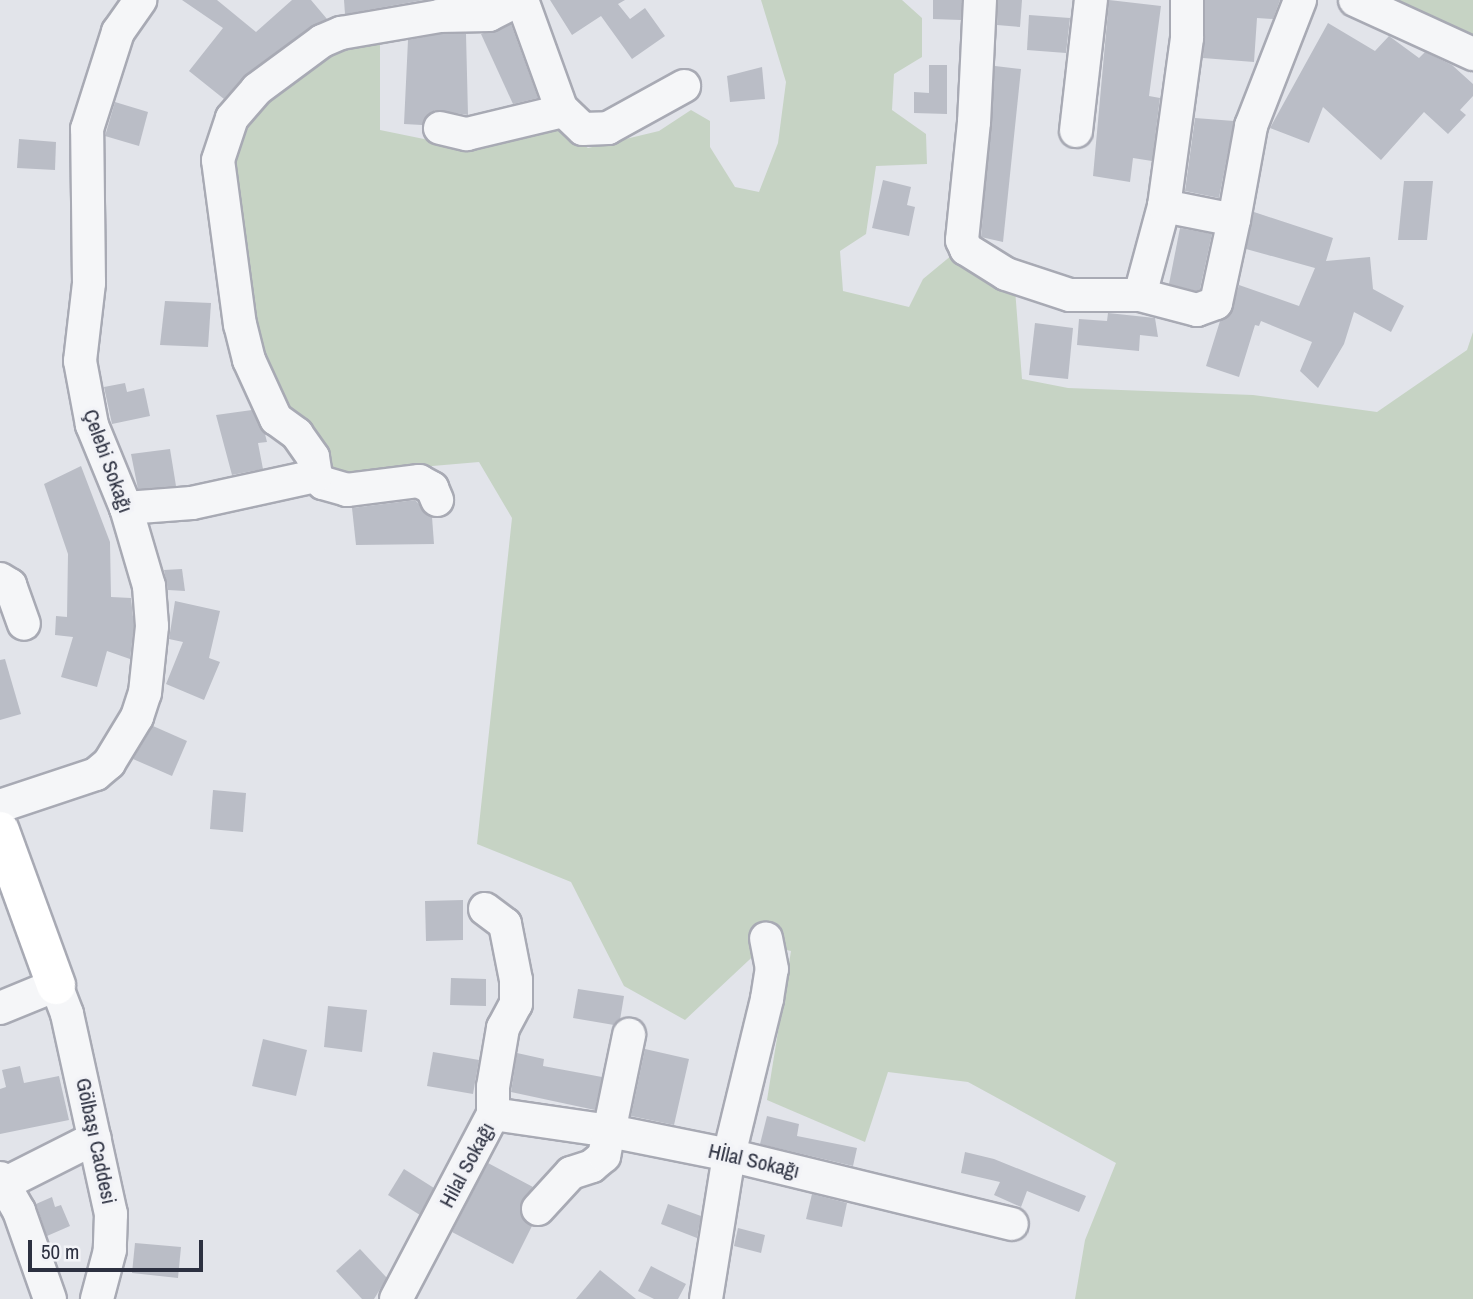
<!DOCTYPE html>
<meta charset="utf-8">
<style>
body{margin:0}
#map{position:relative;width:1473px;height:1299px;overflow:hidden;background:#e2e4ea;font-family:"Archivo Narrow",sans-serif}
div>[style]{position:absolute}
.green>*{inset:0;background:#c6d3c4}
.building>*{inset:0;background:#babdc6}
.roads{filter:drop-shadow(2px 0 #a8aab4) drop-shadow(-2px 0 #a8aab4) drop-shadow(0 2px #a8aab4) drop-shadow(0 -2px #a8aab4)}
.minor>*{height:32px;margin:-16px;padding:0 16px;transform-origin:16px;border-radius:16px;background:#f5f6f8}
.major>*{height:38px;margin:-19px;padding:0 19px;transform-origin:19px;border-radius:19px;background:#fff}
span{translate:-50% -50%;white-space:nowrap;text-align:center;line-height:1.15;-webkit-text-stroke:7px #f2f3f7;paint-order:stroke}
.street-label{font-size:21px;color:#2c3040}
.scale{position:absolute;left:28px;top:1240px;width:175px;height:32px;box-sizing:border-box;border:4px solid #2c3040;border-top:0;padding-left:9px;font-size:21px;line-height:24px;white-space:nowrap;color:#2c3040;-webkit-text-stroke:5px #f2f3f7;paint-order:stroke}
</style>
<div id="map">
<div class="green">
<div style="clip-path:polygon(761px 0,902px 0,922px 18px,922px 57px,894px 74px,892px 110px,926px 134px,927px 164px,876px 166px,866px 234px,840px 251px,843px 291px,909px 307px,923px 279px,952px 255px,1015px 289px,1022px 379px,1068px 388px,1253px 395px,1377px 412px,1467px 350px,1473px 332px,1473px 1299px,1075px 1299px,1085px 1240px,1116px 1163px,968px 1082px,888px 1072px,865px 1142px,767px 1100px,791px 951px,765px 945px,685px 1020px,624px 986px,571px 882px,477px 844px,512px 518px,479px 462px,316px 476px,240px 325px,232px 118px,300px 57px,380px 40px,380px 130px,463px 147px,556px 126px,588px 148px,659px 131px,691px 110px,710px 121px,710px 147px,735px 187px,759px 192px,778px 143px,786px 82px)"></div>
<div style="clip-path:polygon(1383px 0,1473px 0,1473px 43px)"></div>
</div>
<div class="building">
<div style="clip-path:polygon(182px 0,217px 0,256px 32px,292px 0,311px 0,327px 19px,246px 74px,224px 99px,189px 71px,223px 28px)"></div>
<div style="clip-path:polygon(344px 0,424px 0,345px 14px)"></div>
<div style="clip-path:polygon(550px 0,625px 0,618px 4px,630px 19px,645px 8px,665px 36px,632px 59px,601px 16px,572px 35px)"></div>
<div style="clip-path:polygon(933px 0,962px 0,961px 20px,933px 19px)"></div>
<div style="clip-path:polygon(998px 0,1022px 0,1020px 27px,997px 25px)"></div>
<div style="clip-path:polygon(1109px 0,1161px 6px,1149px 96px,1160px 98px,1152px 161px,1133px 158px,1130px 182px,1093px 176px)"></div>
<div style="clip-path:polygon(1205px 0,1280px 0,1273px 19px,1257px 18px,1254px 62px,1203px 58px)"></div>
<div style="clip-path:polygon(1029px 15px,1070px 18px,1066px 53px,1027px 50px)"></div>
<div style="clip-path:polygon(1328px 23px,1375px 51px,1389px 36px,1419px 58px,1425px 52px,1452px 65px,1473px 84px,1473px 96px,1460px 110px,1466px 115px,1448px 134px,1424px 112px,1381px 160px,1323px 107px,1309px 143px,1270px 128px)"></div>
<div style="clip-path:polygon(511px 24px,538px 98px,513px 104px,481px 34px)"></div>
<div style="clip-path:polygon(441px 34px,466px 34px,468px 115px,435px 110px,422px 125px,404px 124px,408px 40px)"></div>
<div style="clip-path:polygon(929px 65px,947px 65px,947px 114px,914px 113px,914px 92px,929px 93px)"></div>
<div style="clip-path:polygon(995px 66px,1021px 69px,1003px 242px,981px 237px)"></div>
<div style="clip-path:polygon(762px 67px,765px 99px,730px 102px,727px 76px)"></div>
<div style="clip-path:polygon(115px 102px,148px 112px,139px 146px,105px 136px)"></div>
<div style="clip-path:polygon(1195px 118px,1234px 121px,1219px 198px,1185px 191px)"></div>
<div style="clip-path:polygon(19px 139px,56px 142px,55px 170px,17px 168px)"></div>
<div style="clip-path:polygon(883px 180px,911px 187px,907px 205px,915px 207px,909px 236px,872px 228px)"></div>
<div style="clip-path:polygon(1404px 181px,1433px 181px,1427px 240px,1398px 240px)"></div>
<div style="clip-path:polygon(1254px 212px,1333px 238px,1326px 261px,1370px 257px,1373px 289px,1404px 306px,1391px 332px,1354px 312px,1344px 344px,1318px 388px,1300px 371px,1312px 342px,1261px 321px,1259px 326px,1255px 325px,1239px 377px,1206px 366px,1220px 321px,1230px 315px,1239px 285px,1299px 306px,1315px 268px,1246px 249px)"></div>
<div style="clip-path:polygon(1180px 228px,1212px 234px,1200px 289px,1196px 291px,1169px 284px)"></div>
<div style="clip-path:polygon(165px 301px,211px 303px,208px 347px,160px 345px)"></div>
<div style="clip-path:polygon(1108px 313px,1155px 318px,1158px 337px,1140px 335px,1139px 351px,1077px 345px,1079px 319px,1107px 321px)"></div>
<div style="clip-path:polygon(1035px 323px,1073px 328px,1068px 379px,1029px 375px)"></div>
<div style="clip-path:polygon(125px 383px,127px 392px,144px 388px,150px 416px,112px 424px,104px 387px)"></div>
<div style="clip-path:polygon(252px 410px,265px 434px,267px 442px,258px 443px,263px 469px,232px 475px,216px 415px)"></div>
<div style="clip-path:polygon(170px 449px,176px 486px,138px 489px,131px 454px)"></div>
<div style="clip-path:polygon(81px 466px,110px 542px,111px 597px,131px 598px,134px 626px,130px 659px,107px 651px,97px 687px,61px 677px,73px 637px,55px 635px,56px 616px,67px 617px,68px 554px,44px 484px)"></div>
<div style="clip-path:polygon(415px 500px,432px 517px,434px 544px,356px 545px,352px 508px)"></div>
<div style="clip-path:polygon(182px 569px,185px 591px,168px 590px,164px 570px)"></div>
<div style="clip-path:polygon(175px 601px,220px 611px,209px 658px,220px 662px,204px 700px,166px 684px,183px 642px,169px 639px)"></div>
<div style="clip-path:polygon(5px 659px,21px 714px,0 720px,0 660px)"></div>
<div style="clip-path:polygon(153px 726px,187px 741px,172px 776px,133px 759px)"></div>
<div style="clip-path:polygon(213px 790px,246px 793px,243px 832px,210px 829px)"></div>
<div style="clip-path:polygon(463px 900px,463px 940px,426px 941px,425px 901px)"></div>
<div style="clip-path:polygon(451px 978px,486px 979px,486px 1006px,450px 1005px)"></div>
<div style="clip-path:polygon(578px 989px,624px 996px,620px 1020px,614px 1025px,573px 1018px)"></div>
<div style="clip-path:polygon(328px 1006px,367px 1010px,362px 1052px,324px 1047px)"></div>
<div style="clip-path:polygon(263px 1039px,307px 1050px,296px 1096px,252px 1086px)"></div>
<div style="clip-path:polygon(645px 1049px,689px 1059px,674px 1125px,631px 1116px)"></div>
<div style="clip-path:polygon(433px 1052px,479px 1060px,473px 1094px,427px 1086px)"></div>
<div style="clip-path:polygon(517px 1053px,544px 1059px,543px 1066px,602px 1077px,595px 1110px,511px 1092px)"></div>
<div style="clip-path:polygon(20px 1066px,24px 1083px,59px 1076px,69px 1120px,0 1134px,0 1089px,6px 1087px,2px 1070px)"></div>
<div style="clip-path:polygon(767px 1116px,799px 1124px,797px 1136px,857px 1148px,853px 1166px,760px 1144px)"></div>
<div style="clip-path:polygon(965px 1152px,994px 1159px,1086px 1196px,1079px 1212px,1027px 1191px,1021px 1207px,994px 1195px,1000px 1182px,961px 1173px)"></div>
<div style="clip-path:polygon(488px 1163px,533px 1187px,520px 1206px,521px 1215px,532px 1226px,513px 1264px,452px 1232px)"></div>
<div style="clip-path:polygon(404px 1169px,434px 1188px,420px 1215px,388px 1195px)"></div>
<div style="clip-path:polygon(812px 1194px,847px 1203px,842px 1227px,806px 1219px)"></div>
<div style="clip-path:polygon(52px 1197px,55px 1207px,61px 1205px,70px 1226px,47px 1236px,36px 1204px)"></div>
<div style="clip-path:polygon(668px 1204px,701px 1216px,697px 1238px,661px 1224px)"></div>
<div style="clip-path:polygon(738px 1228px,765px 1235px,761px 1253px,734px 1246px)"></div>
<div style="clip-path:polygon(135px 1243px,181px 1247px,178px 1278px,132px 1273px)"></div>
<div style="clip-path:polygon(360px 1249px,387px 1278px,374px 1299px,362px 1299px,336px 1271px)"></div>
<div style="clip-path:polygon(651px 1266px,686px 1284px,678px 1299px,654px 1299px,638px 1291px)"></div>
<div style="clip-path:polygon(600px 1270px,636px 1299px,576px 1299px)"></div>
</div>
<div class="roads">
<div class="minor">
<div style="left:522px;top:0;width:115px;rotate:70.1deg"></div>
<div style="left:561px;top:108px;width:30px;rotate:44deg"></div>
<div style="left:583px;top:129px;width:25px;rotate:-2deg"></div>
<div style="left:608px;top:128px;width:87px;rotate:-28.9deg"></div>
<div style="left:980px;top:0;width:122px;rotate:92.8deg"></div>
<div style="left:974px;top:122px;width:119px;rotate:95.8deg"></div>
<div style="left:962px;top:240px;width:10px;rotate:66deg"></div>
<div style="left:966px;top:249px;width:47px;rotate:32deg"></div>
<div style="left:1006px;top:274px;width:67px;rotate:18.2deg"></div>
<div style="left:1070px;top:295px;width:70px"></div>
<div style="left:1140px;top:295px;width:92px;rotate:-74.9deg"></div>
<div style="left:1164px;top:206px;width:170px;rotate:-82.2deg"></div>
<div style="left:1187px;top:38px;width:38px;rotate:-90deg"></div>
<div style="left:1355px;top:0;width:130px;rotate:24.6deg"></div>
<div style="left:440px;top:128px;width:28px;rotate:13deg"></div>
<div style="left:467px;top:134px;width:99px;rotate:-13.5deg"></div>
<div style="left:1076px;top:131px;width:132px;rotate:-83.5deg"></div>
<div style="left:1164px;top:206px;width:71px;rotate:11.3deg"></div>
<div style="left:1234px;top:220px;width:96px;rotate:-79.7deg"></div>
<div style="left:1251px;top:126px;width:135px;rotate:-68.7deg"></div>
<div style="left:1140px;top:295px;width:59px;rotate:14.7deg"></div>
<div style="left:1197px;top:310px;width:20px;rotate:-20deg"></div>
<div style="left:1216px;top:303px;width:85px;rotate:-77.8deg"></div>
<div style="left:316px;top:476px;width:10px;rotate:45deg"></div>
<div style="left:323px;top:483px;width:25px;rotate:16deg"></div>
<div style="left:347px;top:490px;width:73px;rotate:-7.1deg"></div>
<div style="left:419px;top:481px;width:15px;rotate:28deg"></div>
<div style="left:432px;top:488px;width:13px;rotate:67deg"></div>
<div style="left:126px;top:508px;width:66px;rotate:-4.3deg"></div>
<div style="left:192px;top:503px;width:127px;rotate:-12.3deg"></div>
<div style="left:316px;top:476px;width:19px;rotate:-99deg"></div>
<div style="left:313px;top:457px;width:28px;rotate:-125deg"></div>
<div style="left:297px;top:434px;width:26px;rotate:-144deg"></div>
<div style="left:276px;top:419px;width:65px;rotate:-114.6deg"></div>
<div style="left:249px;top:360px;width:36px;rotate:-104deg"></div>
<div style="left:240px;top:325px;width:166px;rotate:-97.6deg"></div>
<div style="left:218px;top:160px;width:44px;rotate:-71.6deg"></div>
<div style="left:232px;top:118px;width:38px;rotate:-49deg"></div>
<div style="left:257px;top:89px;width:81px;rotate:-36.4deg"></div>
<div style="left:322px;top:41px;width:21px;rotate:-23deg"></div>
<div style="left:341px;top:33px;width:99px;rotate:-9.8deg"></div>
<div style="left:439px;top:16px;width:50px;rotate:-1.1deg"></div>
<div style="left:489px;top:15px;width:33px;rotate:-27deg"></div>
<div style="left:0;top:579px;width:12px;rotate:31deg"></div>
<div style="left:10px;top:585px;width:41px;rotate:70.3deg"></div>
<div style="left:0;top:806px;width:101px;rotate:-18.4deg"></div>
<div style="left:96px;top:774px;width:17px;rotate:-40deg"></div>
<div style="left:109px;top:763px;width:54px;rotate:-58.7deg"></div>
<div style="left:137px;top:717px;width:25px;rotate:-72deg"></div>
<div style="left:145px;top:693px;width:67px;rotate:-84deg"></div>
<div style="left:152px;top:626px;width:40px;rotate:-94.3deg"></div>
<div style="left:149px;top:586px;width:81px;rotate:-106.4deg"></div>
<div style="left:126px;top:508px;width:90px;rotate:-112.3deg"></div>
<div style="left:92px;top:425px;width:65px;rotate:-100.6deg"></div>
<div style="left:80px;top:361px;width:79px;rotate:-83.4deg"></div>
<div style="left:89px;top:283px;width:154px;rotate:-90.7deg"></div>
<div style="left:87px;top:129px;width:102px;rotate:-72.3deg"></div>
<div style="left:118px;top:32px;width:39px;rotate:-55deg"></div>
<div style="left:0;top:1008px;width:61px;rotate:-22.3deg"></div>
<div style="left:56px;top:985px;width:31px;rotate:69deg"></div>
<div style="left:67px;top:1014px;width:205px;rotate:77.6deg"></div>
<div style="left:111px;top:1214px;width:36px;rotate:92deg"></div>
<div style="left:110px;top:1250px;width:51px;rotate:104.9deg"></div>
<div style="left:493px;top:1114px;width:118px;rotate:8.3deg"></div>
<div style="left:610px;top:1131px;width:121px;rotate:11.4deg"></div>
<div style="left:729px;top:1155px;width:291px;rotate:13.7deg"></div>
<div style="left:0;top:1178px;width:38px;rotate:60deg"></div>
<div style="left:19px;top:1211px;width:93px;rotate:70.6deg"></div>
<div style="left:0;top:1186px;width:106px;rotate:-26.8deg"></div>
<div style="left:538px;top:1209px;width:49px;rotate:-47.5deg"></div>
<div style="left:571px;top:1173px;width:22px;rotate:-18deg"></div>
<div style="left:592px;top:1166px;width:16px;rotate:-40deg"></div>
<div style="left:604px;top:1156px;width:124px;rotate:-78.3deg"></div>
<div style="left:396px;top:1299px;width:209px;rotate:-62.3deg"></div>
<div style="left:493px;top:1114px;width:27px;rotate:-90deg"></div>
<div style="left:493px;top:1087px;width:60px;rotate:-80.4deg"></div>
<div style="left:503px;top:1028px;width:27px;rotate:-62deg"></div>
<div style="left:516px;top:1004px;width:24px;rotate:-90deg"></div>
<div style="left:516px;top:980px;width:57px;rotate:-101.1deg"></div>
<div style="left:505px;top:924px;width:25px;rotate:-143deg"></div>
<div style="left:706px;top:1299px;width:146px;rotate:-80.9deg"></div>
<div style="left:729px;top:1155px;width:161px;rotate:-76.3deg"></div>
<div style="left:767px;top:999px;width:30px;rotate:-81deg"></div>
<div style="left:772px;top:969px;width:31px;rotate:-101deg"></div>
</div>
<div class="major">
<div style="left:0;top:831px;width:164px;rotate:70deg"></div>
</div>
</div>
<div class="street-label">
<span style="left:108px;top:461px;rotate:70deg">Çelebi Sokağı</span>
<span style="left:96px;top:1141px;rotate:78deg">Gölbaşı Caddesi</span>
<span style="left:754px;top:1161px;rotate:13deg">Hİlal Sokağı</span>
<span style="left:467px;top:1165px;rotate:-62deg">Hilal Sokağı</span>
</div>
<div class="scale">50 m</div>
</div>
